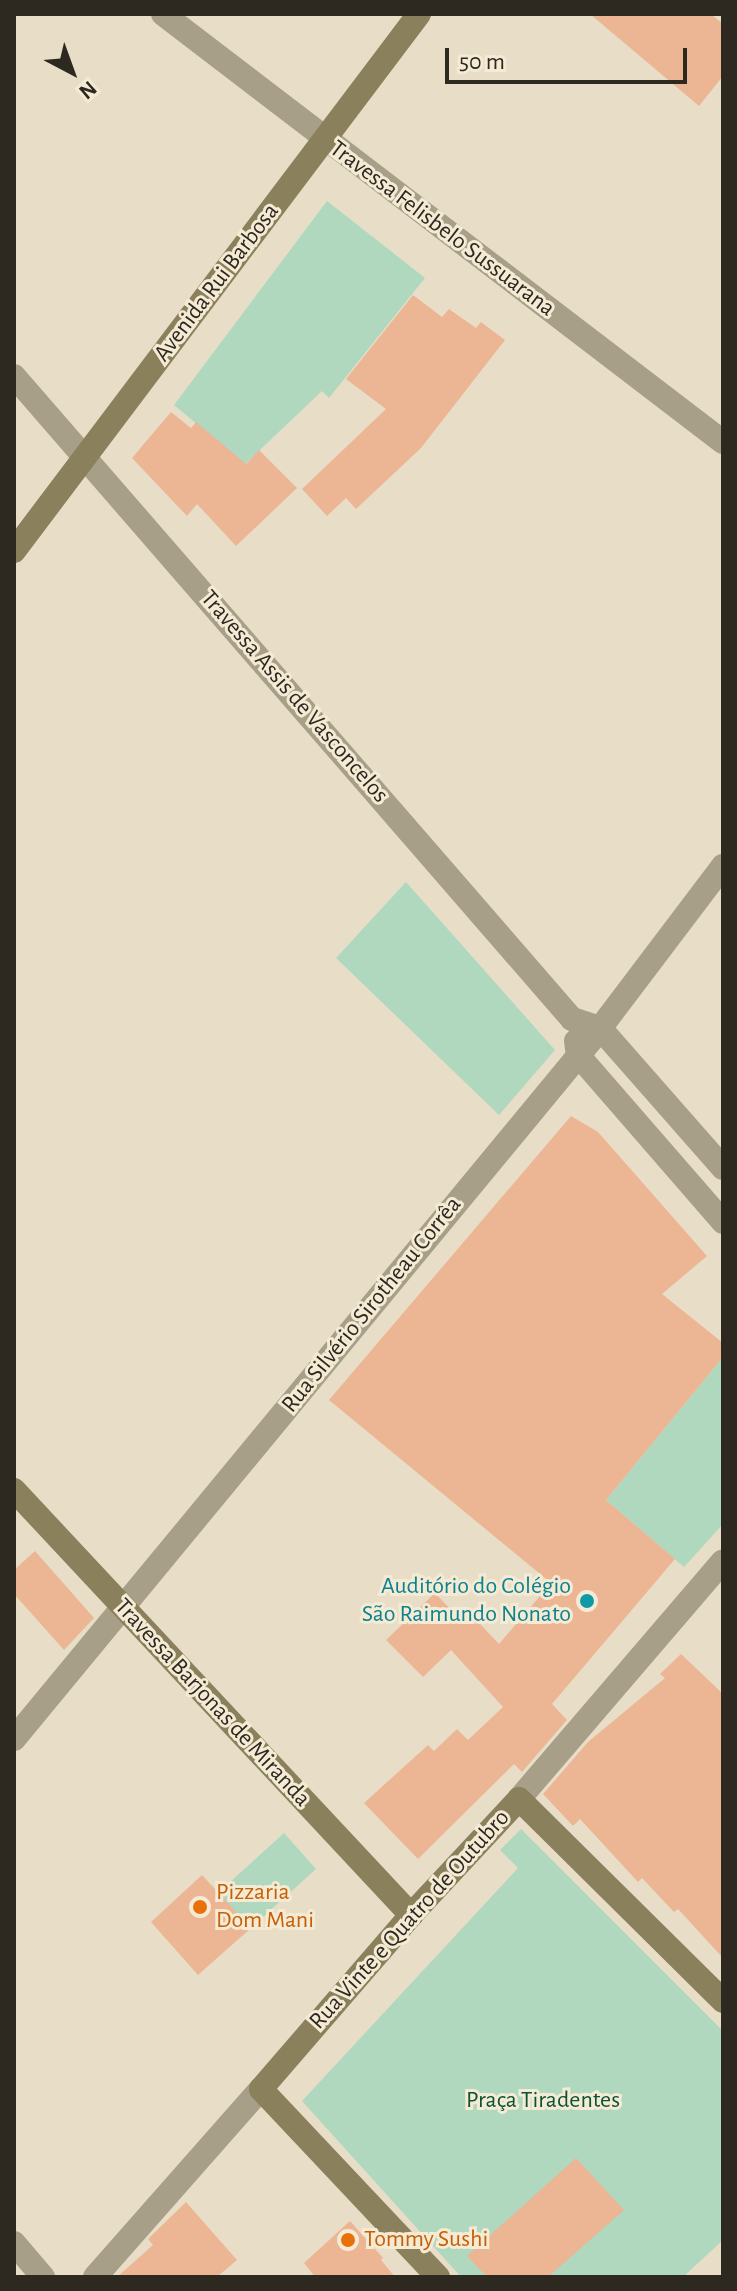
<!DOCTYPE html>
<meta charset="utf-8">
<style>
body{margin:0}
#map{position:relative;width:737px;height:2291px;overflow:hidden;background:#e8dec8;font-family:"Alegreya Sans",sans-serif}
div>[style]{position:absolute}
.green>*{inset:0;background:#afd8bf}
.building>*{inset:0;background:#ecb594}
.street>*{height:24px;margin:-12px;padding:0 12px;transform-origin:12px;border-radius:12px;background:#a79f87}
.secondary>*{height:24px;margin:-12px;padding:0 12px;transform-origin:12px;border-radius:12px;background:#8b805c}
.dots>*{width:22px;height:22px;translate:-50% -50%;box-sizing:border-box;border:4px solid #f5ebd5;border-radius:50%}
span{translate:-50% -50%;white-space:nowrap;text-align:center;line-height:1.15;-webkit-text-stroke:6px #f5ebd5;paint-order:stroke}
.street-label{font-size:24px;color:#2d2921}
.culture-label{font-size:24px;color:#0d838f}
.right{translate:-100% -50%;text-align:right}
.food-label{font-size:24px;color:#c56008}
.left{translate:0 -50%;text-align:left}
.park-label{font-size:24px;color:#0a5334}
.frame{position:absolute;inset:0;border:16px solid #2d2921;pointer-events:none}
.north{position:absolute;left:32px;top:32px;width:80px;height:80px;-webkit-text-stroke:6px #f5ebd5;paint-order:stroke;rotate:139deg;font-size:22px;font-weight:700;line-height:32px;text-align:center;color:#2d2921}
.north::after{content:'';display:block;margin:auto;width:28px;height:36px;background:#2d2921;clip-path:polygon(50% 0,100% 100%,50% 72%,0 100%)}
.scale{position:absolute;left:445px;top:48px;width:242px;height:36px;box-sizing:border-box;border:4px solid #2d2921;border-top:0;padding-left:10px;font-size:24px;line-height:28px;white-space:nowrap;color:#2d2921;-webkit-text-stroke:6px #f5ebd5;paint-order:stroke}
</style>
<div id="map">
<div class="green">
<div style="clip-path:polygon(327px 201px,425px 278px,329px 398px,322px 391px,245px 464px,174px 405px)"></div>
<div style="clip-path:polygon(406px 882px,555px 1050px,499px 1115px,336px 958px)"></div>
<div style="clip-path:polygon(723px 1357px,723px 1524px,684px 1567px,606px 1500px)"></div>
<div style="clip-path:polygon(521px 1829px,723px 2031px,723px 2240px,683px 2277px,461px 2277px,302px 2101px,518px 1868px,500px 1850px)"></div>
<div style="clip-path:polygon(284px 1833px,316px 1869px,251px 1928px,218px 1893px)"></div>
</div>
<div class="building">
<div style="clip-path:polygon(590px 14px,711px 14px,723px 24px,723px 76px,699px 106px)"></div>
<div style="clip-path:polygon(413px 295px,442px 317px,449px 309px,476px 328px,481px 322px,505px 340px,421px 448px,356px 509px,346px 498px,327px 516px,302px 489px,386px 409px,346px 379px)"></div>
<div style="clip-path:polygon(171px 412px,191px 428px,196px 422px,246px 464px,259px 450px,297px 488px,236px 546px,197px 504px,187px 516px,132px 458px)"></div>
<div style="clip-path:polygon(571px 1116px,598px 1132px,707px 1256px,662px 1294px,723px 1343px,723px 1357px,606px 1500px,675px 1559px,552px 1704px,567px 1720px,522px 1772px,514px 1764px,418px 1859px,364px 1803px,428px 1745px,434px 1751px,457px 1729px,468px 1740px,503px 1707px,451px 1650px,423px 1677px,386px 1640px,435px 1593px,456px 1615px,464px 1607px,499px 1644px,551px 1583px,329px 1400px)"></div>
<div style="clip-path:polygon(35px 1551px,94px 1618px,64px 1650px,14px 1594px,14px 1570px)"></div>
<div style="clip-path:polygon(681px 1654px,723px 1694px,723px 1958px,678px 1909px,674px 1912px,642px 1878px,638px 1882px,580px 1819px,573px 1826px,543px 1794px,588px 1742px,665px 1678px,660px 1674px)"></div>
<div style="clip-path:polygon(202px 1875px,251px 1928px,198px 1975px,151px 1922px)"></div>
<div style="clip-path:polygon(576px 2158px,624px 2210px,548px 2277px,487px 2277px,467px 2256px)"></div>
<div style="clip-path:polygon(186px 2202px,237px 2260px,217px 2277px,117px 2277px,153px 2245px,148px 2239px)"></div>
<div style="clip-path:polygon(350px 2221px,383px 2258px,381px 2260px,395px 2277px,315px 2277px,304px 2263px)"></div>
</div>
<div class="street">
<div style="left:163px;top:14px;width:705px;rotate:37.39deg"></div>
<div style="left:14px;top:376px;width:851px;rotate:49.05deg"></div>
<div style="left:572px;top:1019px;width:29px;rotate:18deg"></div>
<div style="left:600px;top:1028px;width:186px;rotate:48.7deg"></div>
<div style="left:576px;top:1041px;width:14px;rotate:82deg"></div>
<div style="left:578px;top:1055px;width:221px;rotate:49deg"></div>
<div style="left:14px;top:1739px;width:908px;rotate:-50.45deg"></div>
<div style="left:592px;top:1039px;width:217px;rotate:-52.9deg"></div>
<div style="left:519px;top:1799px;width:313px;rotate:-49.4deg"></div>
<div style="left:14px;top:2243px;width:45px;rotate:49.5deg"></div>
<div style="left:95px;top:2277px;width:251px;rotate:-48.6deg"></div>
</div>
<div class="secondary">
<div style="left:14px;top:551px;width:673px;rotate:-52.98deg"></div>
<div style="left:14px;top:1490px;width:582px;rotate:46.95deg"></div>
<div style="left:438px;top:2277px;width:258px;rotate:-133.3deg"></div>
<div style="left:261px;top:2089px;width:230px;rotate:-49.2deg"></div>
<div style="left:411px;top:1915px;width:158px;rotate:-47deg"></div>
<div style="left:519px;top:1799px;width:287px;rotate:44.7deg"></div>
</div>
<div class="dots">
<div style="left:587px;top:1601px;background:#0f9aa8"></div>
<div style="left:200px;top:1907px;background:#e8710a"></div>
<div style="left:348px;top:2240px;background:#e8710a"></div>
</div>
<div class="street-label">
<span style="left:442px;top:229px;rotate:37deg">Travessa Felisbelo Sussuarana</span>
<span style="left:217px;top:283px;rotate:-53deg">Avenida Rui Barbosa</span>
<span style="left:294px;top:697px;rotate:49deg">Travessa Assis de Vasconcelos</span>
<span style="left:372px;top:1305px;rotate:-51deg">Rua Silvério Sirotheau Corrêa</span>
<span style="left:212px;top:1703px;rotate:47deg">Travessa Barjonas de Miranda</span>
<span style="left:410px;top:1920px;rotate:-48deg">Rua Vinte e Quatro de Outubro</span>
</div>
<div class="culture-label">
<span class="right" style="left:571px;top:1601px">Auditório do Colégio<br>São Raimundo Nonato</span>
</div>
<div class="food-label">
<span class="left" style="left:216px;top:1907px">Pizzaria<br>Dom Mani</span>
<span class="left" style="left:364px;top:2240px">Tommy Sushi</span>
</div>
<div class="park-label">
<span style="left:543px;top:2101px">Praça Tiradentes</span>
</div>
<div class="frame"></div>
<div class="north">N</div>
<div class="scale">50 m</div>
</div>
